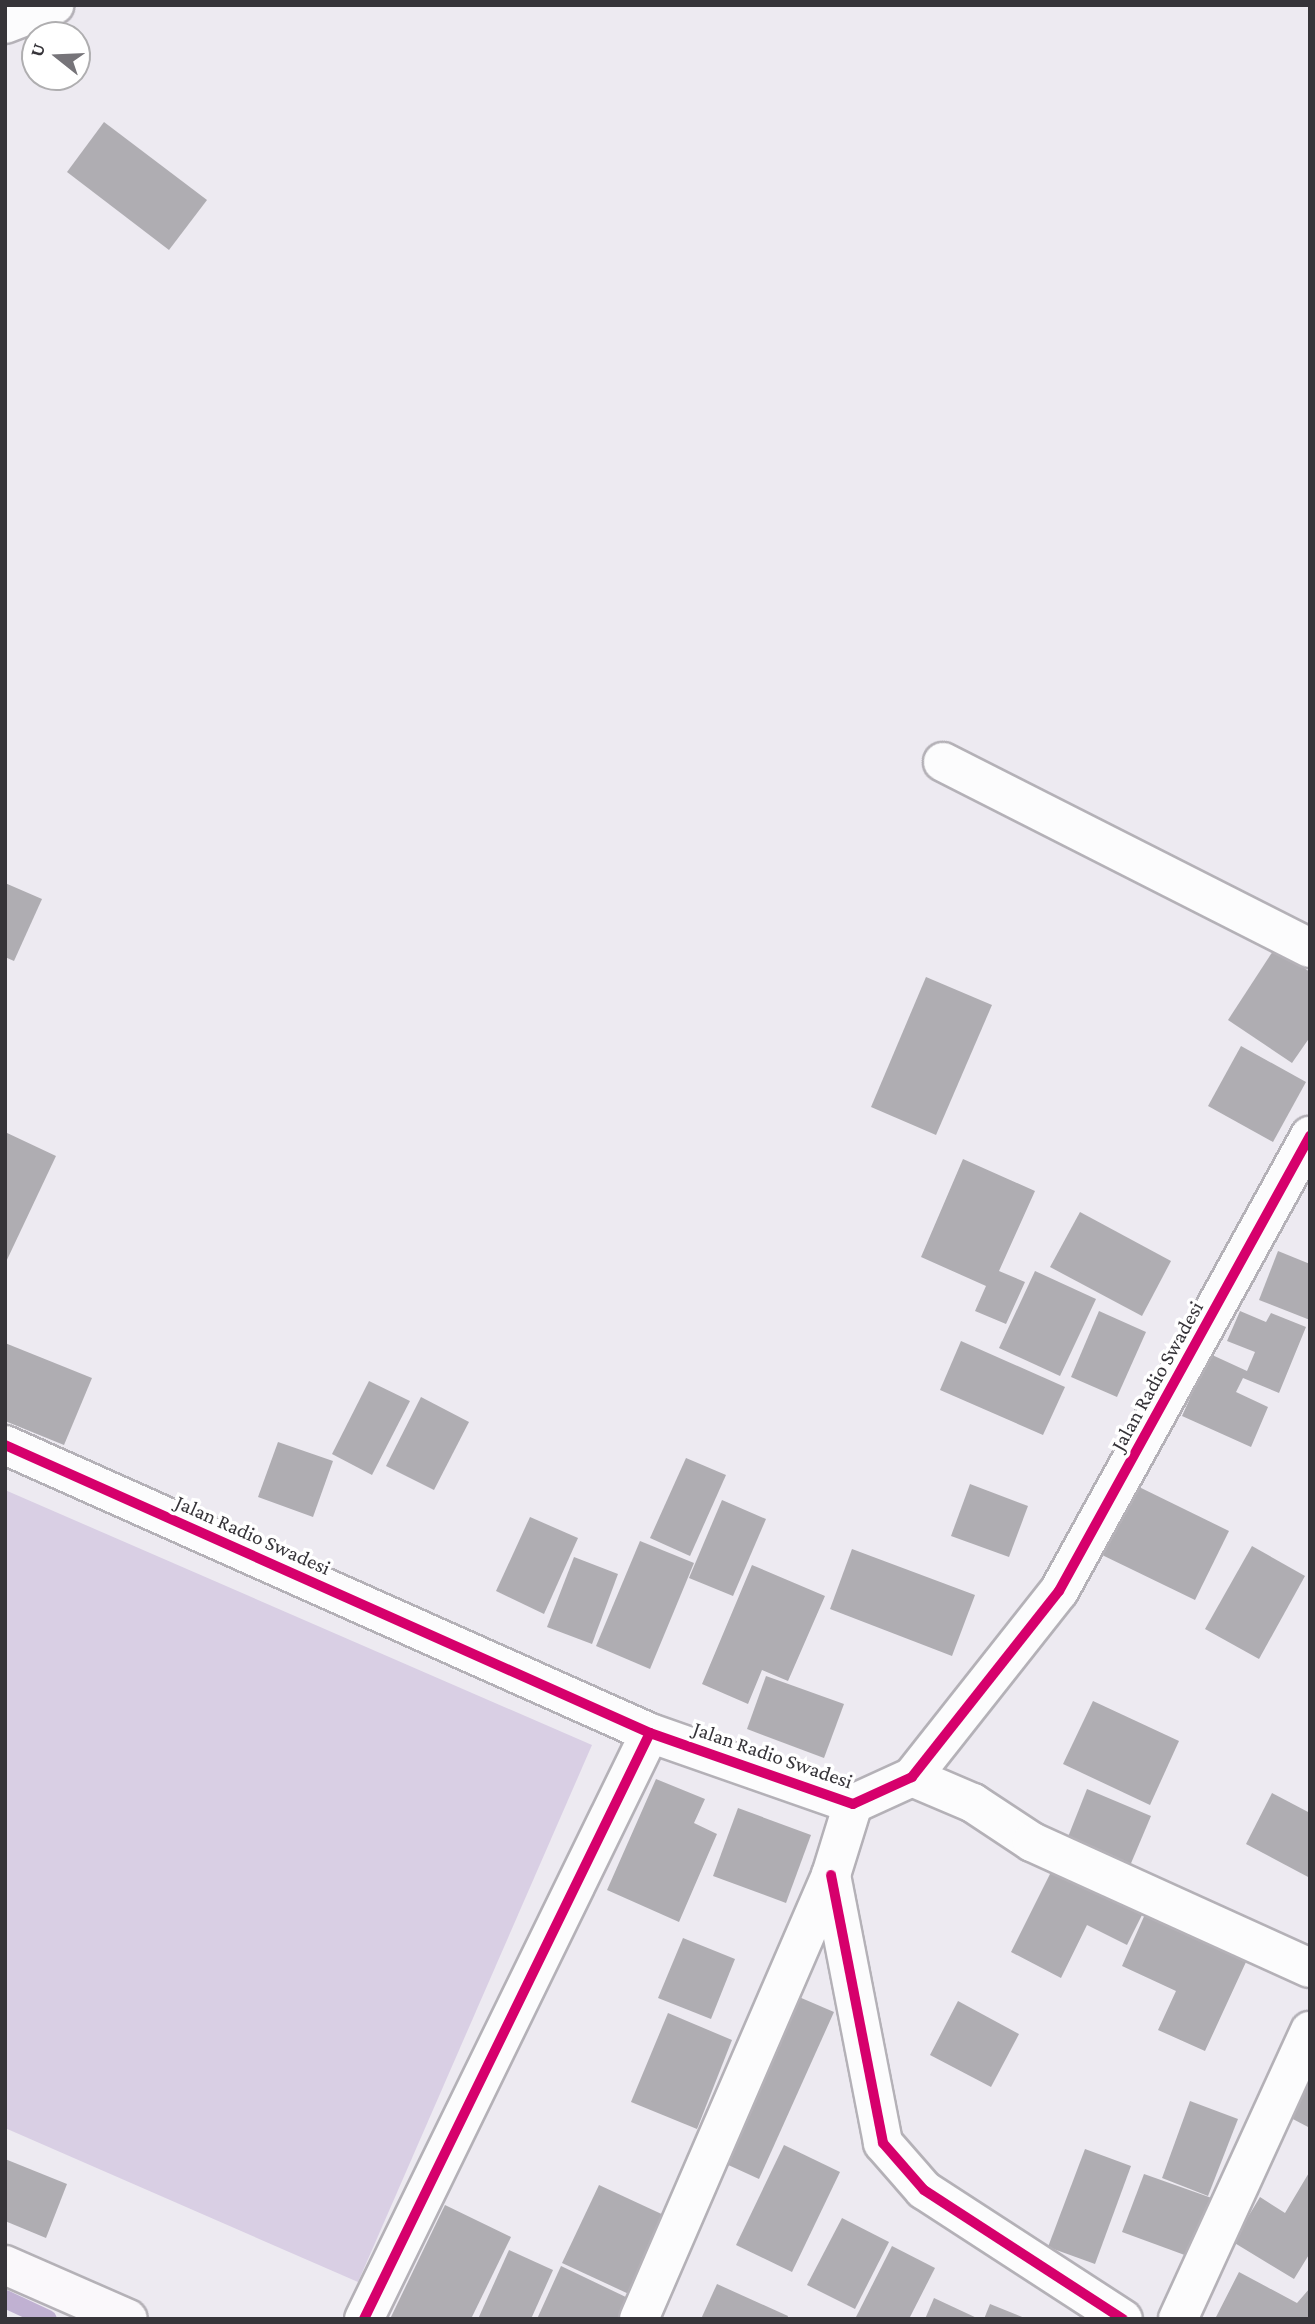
<!DOCTYPE html>
<style>
body{margin:0}
#map{position:relative;width:1315px;height:2324px;overflow:hidden;background:#edeaf1;font-family:"Crimson Pro",serif}
div>[style]{position:absolute}
.green>*{inset:0;background:#d9cfe4}
.stream>*{height:18px;margin:-9px;padding:0 9px;transform-origin:9px;border-radius:9px;background:#c0b1d2}
.building>*{inset:0;background:#afadb2}
.roads{filter:drop-shadow(2px 0 #b4b1b7) drop-shadow(-2px 0 #b4b1b7) drop-shadow(0 2px #b4b1b7) drop-shadow(0 -2px #b4b1b7)}
.street>*{height:38px;margin:-19px;padding:0 19px;transform-origin:19px;border-radius:19px;background:#fcfcfd}
.secondary>*{height:38px;margin:-19px;padding:0 19px;transform-origin:19px;border-radius:19px;background:#faf8fb}
.cycleway>*{height:10px;margin:-5px;padding:0 5px;transform-origin:5px;border-radius:5px;background:#d6006c}
span{translate:-50% -50%;white-space:nowrap;text-align:center;line-height:1.15;-webkit-text-stroke:7px #fff;paint-order:stroke}
.street-label{font-size:21px;color:#363439}
.frame{position:absolute;inset:0;border:7px solid #363439;pointer-events:none}
.north{position:absolute;left:21px;top:21px;width:70px;height:70px;box-sizing:border-box;background:#fff;border:2px solid #afaeb0;border-radius:50%;rotate:288deg;font-size:19px;font-weight:700;line-height:28px;text-align:center;color:#363439}
.north::after{content:'';display:block;margin:auto;width:24px;height:32px;background:#767479;clip-path:polygon(50% 0,100% 100%,50% 72%,0 100%)}
</style>
<div id="map">
<div class="green">
<div style="clip-path:polygon(5px 1490px,592px 1745px,358px 2282px,5px 2128px)"></div>
</div>
<div class="stream">
<div style="left:5px;top:2299px;width:47px;rotate:24.9deg"></div>
</div>
<div class="building">
<div style="clip-path:polygon(104px 122px,207px 200px,169px 250px,67px 172px)"></div>
<div style="clip-path:polygon(5px 883px,42px 899px,14px 961px,5px 957px)"></div>
<div style="clip-path:polygon(1275px 948px,1310px 972px,1310px 1037px,1292px 1063px,1228px 1020px)"></div>
<div style="clip-path:polygon(926px 977px,992px 1005px,936px 1135px,871px 1107px)"></div>
<div style="clip-path:polygon(1241px 1046px,1306px 1082px,1273px 1142px,1208px 1106px)"></div>
<div style="clip-path:polygon(5px 1132px,56px 1156px,5px 1264px)"></div>
<div style="clip-path:polygon(963px 1159px,1035px 1191px,999px 1271px,1025px 1282px,1006px 1324px,975px 1311px,986px 1286px,921px 1257px)"></div>
<div style="clip-path:polygon(1080px 1212px,1171px 1261px,1142px 1316px,1050px 1267px)"></div>
<div style="clip-path:polygon(1278px 1251px,1310px 1264px,1310px 1320px,1259px 1300px)"></div>
<div style="clip-path:polygon(1035px 1271px,1096px 1299px,1060px 1376px,999px 1348px)"></div>
<div style="clip-path:polygon(1099px 1311px,1146px 1332px,1117px 1397px,1071px 1377px)"></div>
<div style="clip-path:polygon(1240px 1311px,1266px 1322px,1271px 1313px,1306px 1327px,1279px 1393px,1243px 1378px,1236px 1392px,1268px 1407px,1251px 1447px,1182px 1416px,1210px 1354px,1247px 1371px,1255px 1352px,1227px 1341px)"></div>
<div style="clip-path:polygon(961px 1341px,1065px 1387px,1043px 1435px,940px 1390px)"></div>
<div style="clip-path:polygon(5px 1343px,92px 1378px,64px 1445px,5px 1421px)"></div>
<div style="clip-path:polygon(369px 1381px,410px 1401px,372px 1475px,332px 1454px)"></div>
<div style="clip-path:polygon(421px 1397px,469px 1422px,434px 1490px,386px 1466px)"></div>
<div style="clip-path:polygon(278px 1442px,333px 1461px,313px 1517px,258px 1497px)"></div>
<div style="clip-path:polygon(686px 1458px,726px 1475px,690px 1556px,650px 1538px)"></div>
<div style="clip-path:polygon(970px 1484px,1028px 1506px,1009px 1557px,951px 1536px)"></div>
<div style="clip-path:polygon(1135px 1485px,1229px 1531px,1195px 1600px,1100px 1554px)"></div>
<div style="clip-path:polygon(722px 1500px,766px 1519px,733px 1596px,689px 1578px)"></div>
<div style="clip-path:polygon(530px 1517px,578px 1538px,544px 1614px,496px 1591px)"></div>
<div style="clip-path:polygon(640px 1541px,694px 1563px,650px 1669px,596px 1646px)"></div>
<div style="clip-path:polygon(1252px 1546px,1305px 1576px,1259px 1659px,1205px 1629px)"></div>
<div style="clip-path:polygon(852px 1549px,975px 1595px,952px 1656px,830px 1609px)"></div>
<div style="clip-path:polygon(574px 1557px,618px 1574px,592px 1644px,547px 1627px)"></div>
<div style="clip-path:polygon(752px 1565px,825px 1596px,788px 1681px,762px 1670px,748px 1704px,702px 1684px)"></div>
<div style="clip-path:polygon(766px 1676px,844px 1704px,824px 1758px,747px 1729px)"></div>
<div style="clip-path:polygon(1093px 1701px,1179px 1741px,1150px 1805px,1063px 1764px)"></div>
<div style="clip-path:polygon(656px 1779px,705px 1799px,694px 1823px,717px 1834px,679px 1922px,607px 1890px)"></div>
<div style="clip-path:polygon(1087px 1789px,1151px 1816px,1129px 1868px,1066px 1842px)"></div>
<div style="clip-path:polygon(1272px 1793px,1310px 1813px,1310px 1878px,1246px 1844px)"></div>
<div style="clip-path:polygon(738px 1808px,811px 1835px,786px 1903px,713px 1876px)"></div>
<div style="clip-path:polygon(1058px 1858px,1148px 1903px,1127px 1945px,1087px 1925px,1061px 1978px,1011px 1952px)"></div>
<div style="clip-path:polygon(1150px 1903px,1252px 1949px,1205px 2051px,1158px 2030px,1176px 1991px,1122px 1966px)"></div>
<div style="clip-path:polygon(683px 1938px,735px 1959px,711px 2019px,658px 1998px)"></div>
<div style="clip-path:polygon(785px 1991px,834px 2012px,759px 2179px,713px 2158px)"></div>
<div style="clip-path:polygon(958px 2001px,1019px 2034px,991px 2087px,930px 2055px)"></div>
<div style="clip-path:polygon(668px 2013px,732px 2040px,697px 2129px,631px 2102px)"></div>
<div style="clip-path:polygon(1310px 2077px,1310px 2128px,1289px 2117px)"></div>
<div style="clip-path:polygon(1190px 2101px,1238px 2119px,1208px 2196px,1162px 2178px)"></div>
<div style="clip-path:polygon(784px 2145px,840px 2172px,792px 2272px,736px 2245px)"></div>
<div style="clip-path:polygon(1085px 2149px,1131px 2166px,1095px 2264px,1048px 2247px)"></div>
<div style="clip-path:polygon(5px 2159px,67px 2184px,46px 2238px,5px 2221px)"></div>
<div style="clip-path:polygon(1310px 2171px,1310px 2253px,1294px 2279px,1233px 2242px,1260px 2197px,1285px 2213px)"></div>
<div style="clip-path:polygon(1144px 2174px,1223px 2202px,1201px 2261px,1122px 2232px)"></div>
<div style="clip-path:polygon(599px 2185px,668px 2217px,631px 2295px,562px 2263px)"></div>
<div style="clip-path:polygon(445px 2205px,511px 2237px,471px 2319px,390px 2319px)"></div>
<div style="clip-path:polygon(842px 2218px,889px 2242px,855px 2309px,807px 2285px)"></div>
<div style="clip-path:polygon(892px 2246px,935px 2268px,909px 2319px,855px 2319px)"></div>
<div style="clip-path:polygon(509px 2250px,553px 2270px,531px 2319px,478px 2319px)"></div>
<div style="clip-path:polygon(561px 2266px,630px 2299px,621px 2319px,537px 2319px)"></div>
<div style="clip-path:polygon(1239px 2272px,1297px 2303px,1310px 2288px,1310px 2319px,1215px 2319px)"></div>
<div style="clip-path:polygon(717px 2284px,788px 2316px,787px 2319px,701px 2319px)"></div>
<div style="clip-path:polygon(934px 2298px,979px 2319px,925px 2319px)"></div>
<div style="clip-path:polygon(990px 2304px,1027px 2319px,984px 2319px)"></div>
</div>
<div class="roads">
<div class="street">
<div style="left:5px;top:24px;width:53px;rotate:-21.2deg"></div>
<div style="left:943px;top:762px;width:411px;rotate:26.9deg"></div>
<div style="left:5px;top:1445px;width:706px;rotate:24.06deg"></div>
<div style="left:650px;top:1733px;width:215px;rotate:19.3deg"></div>
<div style="left:853px;top:1804px;width:65px;rotate:-24.6deg"></div>
<div style="left:912px;top:1777px;width:237px;rotate:-51.7deg"></div>
<div style="left:1059px;top:1591px;width:520px;rotate:-61.12deg"></div>
<div style="left:912px;top:1777px;width:66px;rotate:23.1deg"></div>
<div style="left:973px;top:1803px;width:71px;rotate:33.5deg"></div>
<div style="left:1032px;top:1842px;width:305px;rotate:24.4deg"></div>
<div style="left:831px;top:1875px;width:273px;rotate:79deg"></div>
<div style="left:883px;top:2143px;width:62px;rotate:48.9deg"></div>
<div style="left:924px;top:2190px;width:237px;rotate:33deg"></div>
<div style="left:364px;top:2319px;width:652px;rotate:-63.99deg"></div>
<div style="left:639px;top:2319px;width:484px;rotate:-66.6deg"></div>
<div style="left:831px;top:1875px;width:74px;rotate:-72.8deg"></div>
<div style="left:1178px;top:2319px;width:317px;rotate:-65.4deg"></div>
</div>
<div class="secondary">
<div style="left:5px;top:2265px;width:134px;rotate:23.7deg"></div>
</div>
</div>
<div class="cycleway">
<div style="left:5px;top:1445px;width:706px;rotate:24.06deg"></div>
<div style="left:650px;top:1733px;width:215px;rotate:19.3deg"></div>
<div style="left:853px;top:1804px;width:65px;rotate:-24.6deg"></div>
<div style="left:912px;top:1777px;width:237px;rotate:-51.7deg"></div>
<div style="left:1059px;top:1591px;width:520px;rotate:-61.12deg"></div>
<div style="left:831px;top:1875px;width:273px;rotate:79deg"></div>
<div style="left:883px;top:2143px;width:62px;rotate:48.9deg"></div>
<div style="left:924px;top:2190px;width:237px;rotate:33deg"></div>
<div style="left:364px;top:2319px;width:652px;rotate:-63.99deg"></div>
</div>
<div class="street-label">
<span style="left:1157px;top:1376px;rotate:-61deg">Jalan Radio Swadesi</span>
<span style="left:253px;top:1535px;rotate:24deg">Jalan Radio Swadesi</span>
<span style="left:773px;top:1755px;rotate:19deg">Jalan Radio Swadesi</span>
</div>
<div class="frame"></div>
<div class="north">U</div>
</div>
